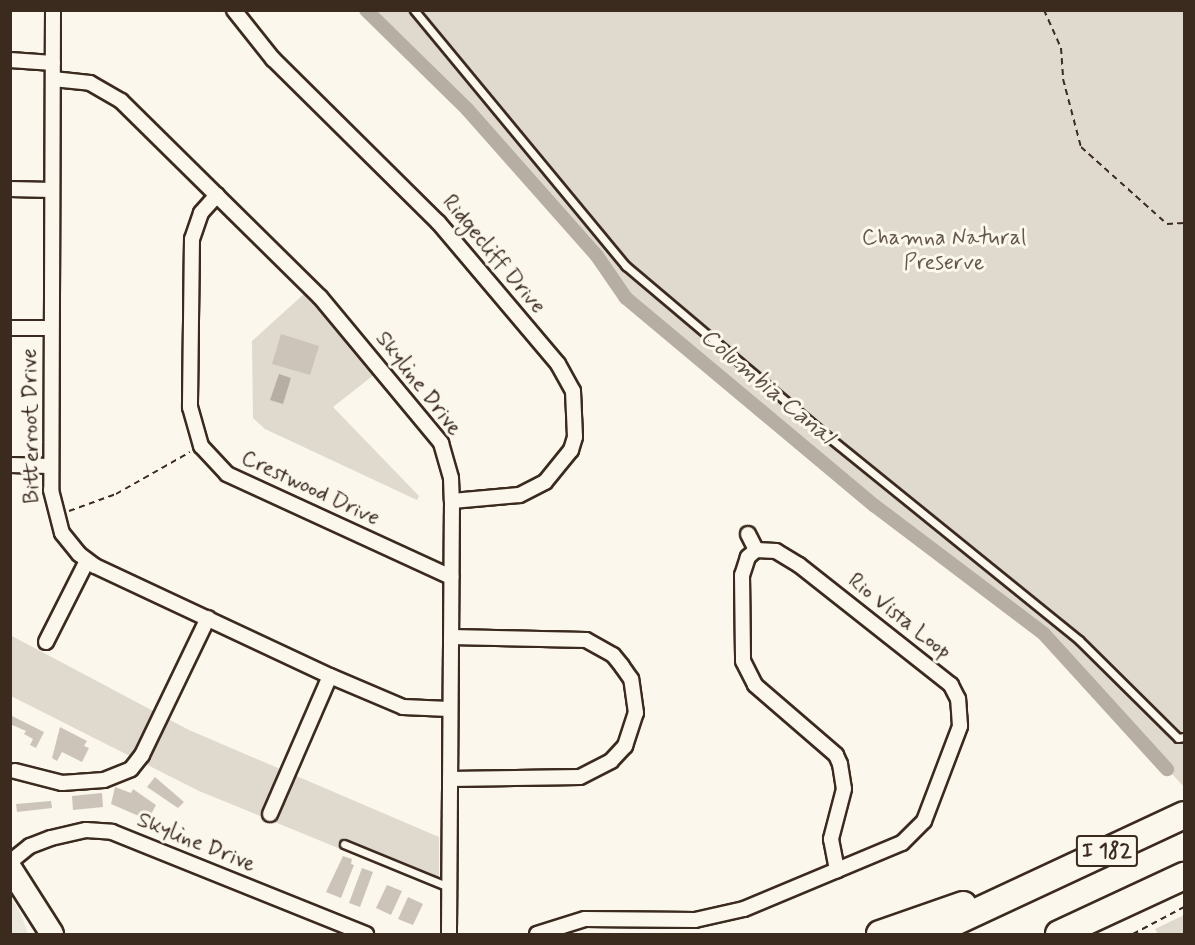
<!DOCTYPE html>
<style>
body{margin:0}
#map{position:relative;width:1195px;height:945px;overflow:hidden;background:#fbf7ec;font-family:Mynerve,sans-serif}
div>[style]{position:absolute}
.built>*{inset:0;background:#ede8dd}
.green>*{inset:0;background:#dfd9ce}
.water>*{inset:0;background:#b6aea2}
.canal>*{height:14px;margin:-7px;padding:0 7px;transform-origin:7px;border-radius:7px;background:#b6aea2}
.building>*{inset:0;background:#ccc4b9}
.path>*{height:2px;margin-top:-1px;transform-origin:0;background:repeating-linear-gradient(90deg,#3b2a1e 0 6px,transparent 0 10.5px)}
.roads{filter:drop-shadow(2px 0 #3b2a1e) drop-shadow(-2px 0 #3b2a1e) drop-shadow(0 2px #3b2a1e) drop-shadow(0 -2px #3b2a1e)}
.service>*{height:7px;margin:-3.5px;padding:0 3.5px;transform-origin:3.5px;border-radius:3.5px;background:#fbf7ec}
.minor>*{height:14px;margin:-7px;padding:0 7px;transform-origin:7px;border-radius:7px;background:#fbf7ec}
.primary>*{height:22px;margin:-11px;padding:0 11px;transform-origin:11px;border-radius:11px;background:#fbf7ec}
.motorway>*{height:26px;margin:-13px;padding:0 13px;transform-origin:13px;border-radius:13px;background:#fbf7ec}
span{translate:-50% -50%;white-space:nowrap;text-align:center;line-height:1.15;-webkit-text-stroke:6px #fbf7ec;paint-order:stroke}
.shield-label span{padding:2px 4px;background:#fbf7ec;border:2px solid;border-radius:4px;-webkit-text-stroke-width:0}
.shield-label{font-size:21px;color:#3b2a1e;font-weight:700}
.park-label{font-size:22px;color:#64564a}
.street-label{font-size:22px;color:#3b2a1e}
.water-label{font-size:24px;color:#605246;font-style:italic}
.frame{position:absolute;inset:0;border:12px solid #3b2a1e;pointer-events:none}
</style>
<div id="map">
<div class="built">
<div style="clip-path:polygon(10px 895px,21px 914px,28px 934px,11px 934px)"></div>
</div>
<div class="green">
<div style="clip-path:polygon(366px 11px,1184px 11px,1184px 787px,1044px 634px,875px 506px,626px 298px,597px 256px,467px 109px)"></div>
<div style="clip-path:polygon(305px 293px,375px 374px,333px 407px,419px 496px,417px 500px,265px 429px,253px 418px,252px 341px)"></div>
<div style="clip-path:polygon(10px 635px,189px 730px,439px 837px,439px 883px,344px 844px,338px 848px,199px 791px,11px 696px)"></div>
<div style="clip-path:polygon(1184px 915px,1184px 934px,1158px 934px,1155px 929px)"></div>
</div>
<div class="water">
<div style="clip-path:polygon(279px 374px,291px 378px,283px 404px,270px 400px)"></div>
</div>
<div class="canal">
<div style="left:366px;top:10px;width:141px;rotate:44.4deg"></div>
<div style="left:467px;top:109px;width:196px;rotate:48.5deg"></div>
<div style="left:597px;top:256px;width:51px;rotate:55.4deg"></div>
<div style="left:626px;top:298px;width:324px;rotate:39.9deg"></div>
<div style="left:875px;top:506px;width:212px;rotate:37.1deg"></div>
<div style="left:1044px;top:634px;width:183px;rotate:47.7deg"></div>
</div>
<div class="building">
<div style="clip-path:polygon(281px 334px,319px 346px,310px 375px,272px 364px)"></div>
<div style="clip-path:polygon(10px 715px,44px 732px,36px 748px,30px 745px,33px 739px,24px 734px,26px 731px,10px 724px)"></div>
<div style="clip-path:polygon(60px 727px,87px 741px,84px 746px,89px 748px,82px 762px,62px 752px,57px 761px,52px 758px)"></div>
<div style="clip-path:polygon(155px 777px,184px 802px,178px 808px,147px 787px)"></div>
<div style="clip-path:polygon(115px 787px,131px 793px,133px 789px,156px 805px,148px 820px,111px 804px)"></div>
<div style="clip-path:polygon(102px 793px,103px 807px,73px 810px,72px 796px)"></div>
<div style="clip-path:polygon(51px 801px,52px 808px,17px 812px,16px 804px)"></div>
<div style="clip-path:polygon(343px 856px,352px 859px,351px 864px,354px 865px,341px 898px,326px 892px)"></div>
<div style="clip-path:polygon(362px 868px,373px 872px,360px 907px,349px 903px)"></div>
<div style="clip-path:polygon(387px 885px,402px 891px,391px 915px,376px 908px)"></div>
<div style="clip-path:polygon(408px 897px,423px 904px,413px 925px,398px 919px)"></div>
</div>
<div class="path">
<div style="left:1044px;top:10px;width:42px;rotate:65.9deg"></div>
<div style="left:1061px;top:48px;width:31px;rotate:86deg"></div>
<div style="left:1063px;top:79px;width:70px;rotate:75.2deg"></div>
<div style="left:1081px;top:147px;width:115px;rotate:41.8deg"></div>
<div style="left:1167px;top:224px;width:17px;rotate:-3deg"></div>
<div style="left:69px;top:511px;width:50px;rotate:-19.9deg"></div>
<div style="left:116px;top:494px;width:85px;rotate:-29.6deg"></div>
<div style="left:1133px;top:934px;width:58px;rotate:-27.9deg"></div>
</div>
<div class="roads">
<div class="service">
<div style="left:414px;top:10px;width:332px;rotate:50.4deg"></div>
<div style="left:626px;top:266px;width:255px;rotate:40.2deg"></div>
<div style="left:821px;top:431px;width:332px;rotate:39deg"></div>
<div style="left:1079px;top:640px;width:139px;rotate:44.7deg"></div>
<div style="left:1178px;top:738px;width:6px;rotate:-9deg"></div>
<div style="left:344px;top:844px;width:113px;rotate:22.3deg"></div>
</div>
<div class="minor">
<div style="left:53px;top:10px;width:480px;rotate:90.2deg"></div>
<div style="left:51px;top:490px;width:44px;rotate:75.7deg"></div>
<div style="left:62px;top:533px;width:27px;rotate:51deg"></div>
<div style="left:79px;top:554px;width:20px;rotate:37deg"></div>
<div style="left:95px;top:566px;width:259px;rotate:25.1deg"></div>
<div style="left:330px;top:676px;width:79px;rotate:23deg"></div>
<div style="left:403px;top:707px;width:46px;rotate:2.5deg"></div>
<div style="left:234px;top:10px;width:63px;rotate:51.5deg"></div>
<div style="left:273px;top:59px;width:232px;rotate:44.7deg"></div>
<div style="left:438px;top:222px;width:186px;rotate:49.8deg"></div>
<div style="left:558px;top:364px;width:31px;rotate:61deg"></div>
<div style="left:573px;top:391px;width:46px;rotate:87.5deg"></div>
<div style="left:575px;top:437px;width:14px;rotate:107deg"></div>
<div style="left:571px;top:450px;width:41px;rotate:129.1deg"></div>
<div style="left:545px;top:482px;width:29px;rotate:153deg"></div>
<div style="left:519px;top:495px;width:67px;rotate:174.9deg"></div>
<div style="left:10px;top:60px;width:43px;rotate:4deg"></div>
<div style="left:53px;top:79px;width:37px;rotate:6deg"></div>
<div style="left:90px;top:83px;width:36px;rotate:30deg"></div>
<div style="left:121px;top:101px;width:279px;rotate:44.6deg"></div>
<div style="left:320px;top:297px;width:190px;rotate:50.3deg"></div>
<div style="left:441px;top:443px;width:36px;rotate:74deg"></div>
<div style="left:451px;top:478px;width:23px;rotate:88deg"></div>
<div style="left:452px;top:501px;width:433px;rotate:90.4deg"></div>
<div style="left:10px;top:189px;width:42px;rotate:1.4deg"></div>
<div style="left:217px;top:195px;width:24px;rotate:132deg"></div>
<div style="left:201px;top:213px;width:28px;rotate:109deg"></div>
<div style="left:192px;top:239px;width:168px;rotate:90.7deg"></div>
<div style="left:190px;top:407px;width:41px;rotate:74.2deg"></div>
<div style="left:201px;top:446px;width:38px;rotate:47deg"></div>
<div style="left:227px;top:474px;width:247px;rotate:24.7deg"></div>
<div style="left:10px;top:328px;width:41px"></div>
<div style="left:10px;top:465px;width:40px;rotate:1.4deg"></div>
<div style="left:748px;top:534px;width:18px;rotate:63deg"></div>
<div style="left:46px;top:642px;width:91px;rotate:-63.2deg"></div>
<div style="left:15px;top:771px;width:49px;rotate:14.3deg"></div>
<div style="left:62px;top:783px;width:42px;rotate:-4.1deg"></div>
<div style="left:104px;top:780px;width:29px;rotate:-22deg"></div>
<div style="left:131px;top:769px;width:18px;rotate:-52deg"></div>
<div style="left:142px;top:755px;width:152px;rotate:-64.3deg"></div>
<div style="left:450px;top:779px;width:130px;rotate:-0.9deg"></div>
<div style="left:580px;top:777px;width:35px;rotate:-27deg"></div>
<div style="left:611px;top:761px;width:21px;rotate:-47deg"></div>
<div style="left:625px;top:746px;width:35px;rotate:-72deg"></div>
<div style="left:636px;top:713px;width:34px;rotate:-98deg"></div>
<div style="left:631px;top:679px;width:16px;rotate:-125deg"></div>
<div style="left:622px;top:666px;width:14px;rotate:-129deg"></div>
<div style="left:613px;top:655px;width:31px;rotate:-151deg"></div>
<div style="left:586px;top:640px;width:135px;rotate:-178.7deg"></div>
<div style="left:270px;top:814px;width:150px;rotate:-66.5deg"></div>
<div style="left:10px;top:862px;width:26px;rotate:-39deg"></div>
<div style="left:30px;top:846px;width:22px;rotate:-21deg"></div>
<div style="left:51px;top:838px;width:36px;rotate:-13deg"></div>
<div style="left:86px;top:830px;width:26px;rotate:4deg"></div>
<div style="left:112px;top:832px;width:274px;rotate:21.9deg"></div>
<div style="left:537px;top:934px;width:50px;rotate:-17.4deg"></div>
<div style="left:585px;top:919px;width:110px;rotate:0.5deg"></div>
<div style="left:695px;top:920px;width:50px;rotate:-12.7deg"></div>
<div style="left:744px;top:909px;width:171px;rotate:-22.7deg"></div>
<div style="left:902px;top:843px;width:31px;rotate:-45deg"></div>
<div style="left:924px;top:821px;width:102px;rotate:-69.2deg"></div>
<div style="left:960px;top:726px;width:27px;rotate:-94deg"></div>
<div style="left:958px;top:699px;width:16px;rotate:-117deg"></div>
<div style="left:951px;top:685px;width:194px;rotate:-141.7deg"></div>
<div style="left:799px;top:565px;width:27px;rotate:-149deg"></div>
<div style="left:776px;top:551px;width:20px;rotate:-177deg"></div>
<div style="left:756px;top:550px;width:11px;rotate:139deg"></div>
<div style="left:748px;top:557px;width:19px;rotate:108deg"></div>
<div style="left:742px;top:575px;width:86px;rotate:89.3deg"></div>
<div style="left:743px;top:661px;width:27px;rotate:63deg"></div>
<div style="left:755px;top:685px;width:107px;rotate:40.8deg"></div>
<div style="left:836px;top:755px;width:10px;rotate:66deg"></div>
<div style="left:840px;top:764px;width:25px;rotate:81deg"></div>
<div style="left:844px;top:789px;width:52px;rotate:104.6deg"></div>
<div style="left:831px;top:839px;width:32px;rotate:79deg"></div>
</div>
<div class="primary">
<div style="left:10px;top:868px;width:78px;rotate:57.5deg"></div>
</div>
<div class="motorway">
<div style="left:880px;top:934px;width:88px;rotate:-19.3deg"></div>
<div style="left:929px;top:934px;width:281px;rotate:-25deg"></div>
<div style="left:1059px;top:934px;width:138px;rotate:-24.9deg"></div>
</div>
</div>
<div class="shield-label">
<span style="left:1107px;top:851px">I 182</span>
</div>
<div class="park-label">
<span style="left:944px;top:251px">Chamna Natural<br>Preserve</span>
</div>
<div class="street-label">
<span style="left:493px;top:255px;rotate:50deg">Ridgecliff Drive</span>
<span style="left:418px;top:384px;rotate:52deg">Skyline Drive</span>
<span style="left:32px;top:426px;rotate:-91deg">Bitterroot Drive</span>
<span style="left:310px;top:489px;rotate:25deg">Crestwood Drive</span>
<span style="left:899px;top:617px;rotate:38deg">Rio Vista Loop</span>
<span style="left:196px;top:843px;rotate:22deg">Skyline Drive</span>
</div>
<div class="water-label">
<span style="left:767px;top:387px;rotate:40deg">Columbia Canal</span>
</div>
<div class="frame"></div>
</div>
